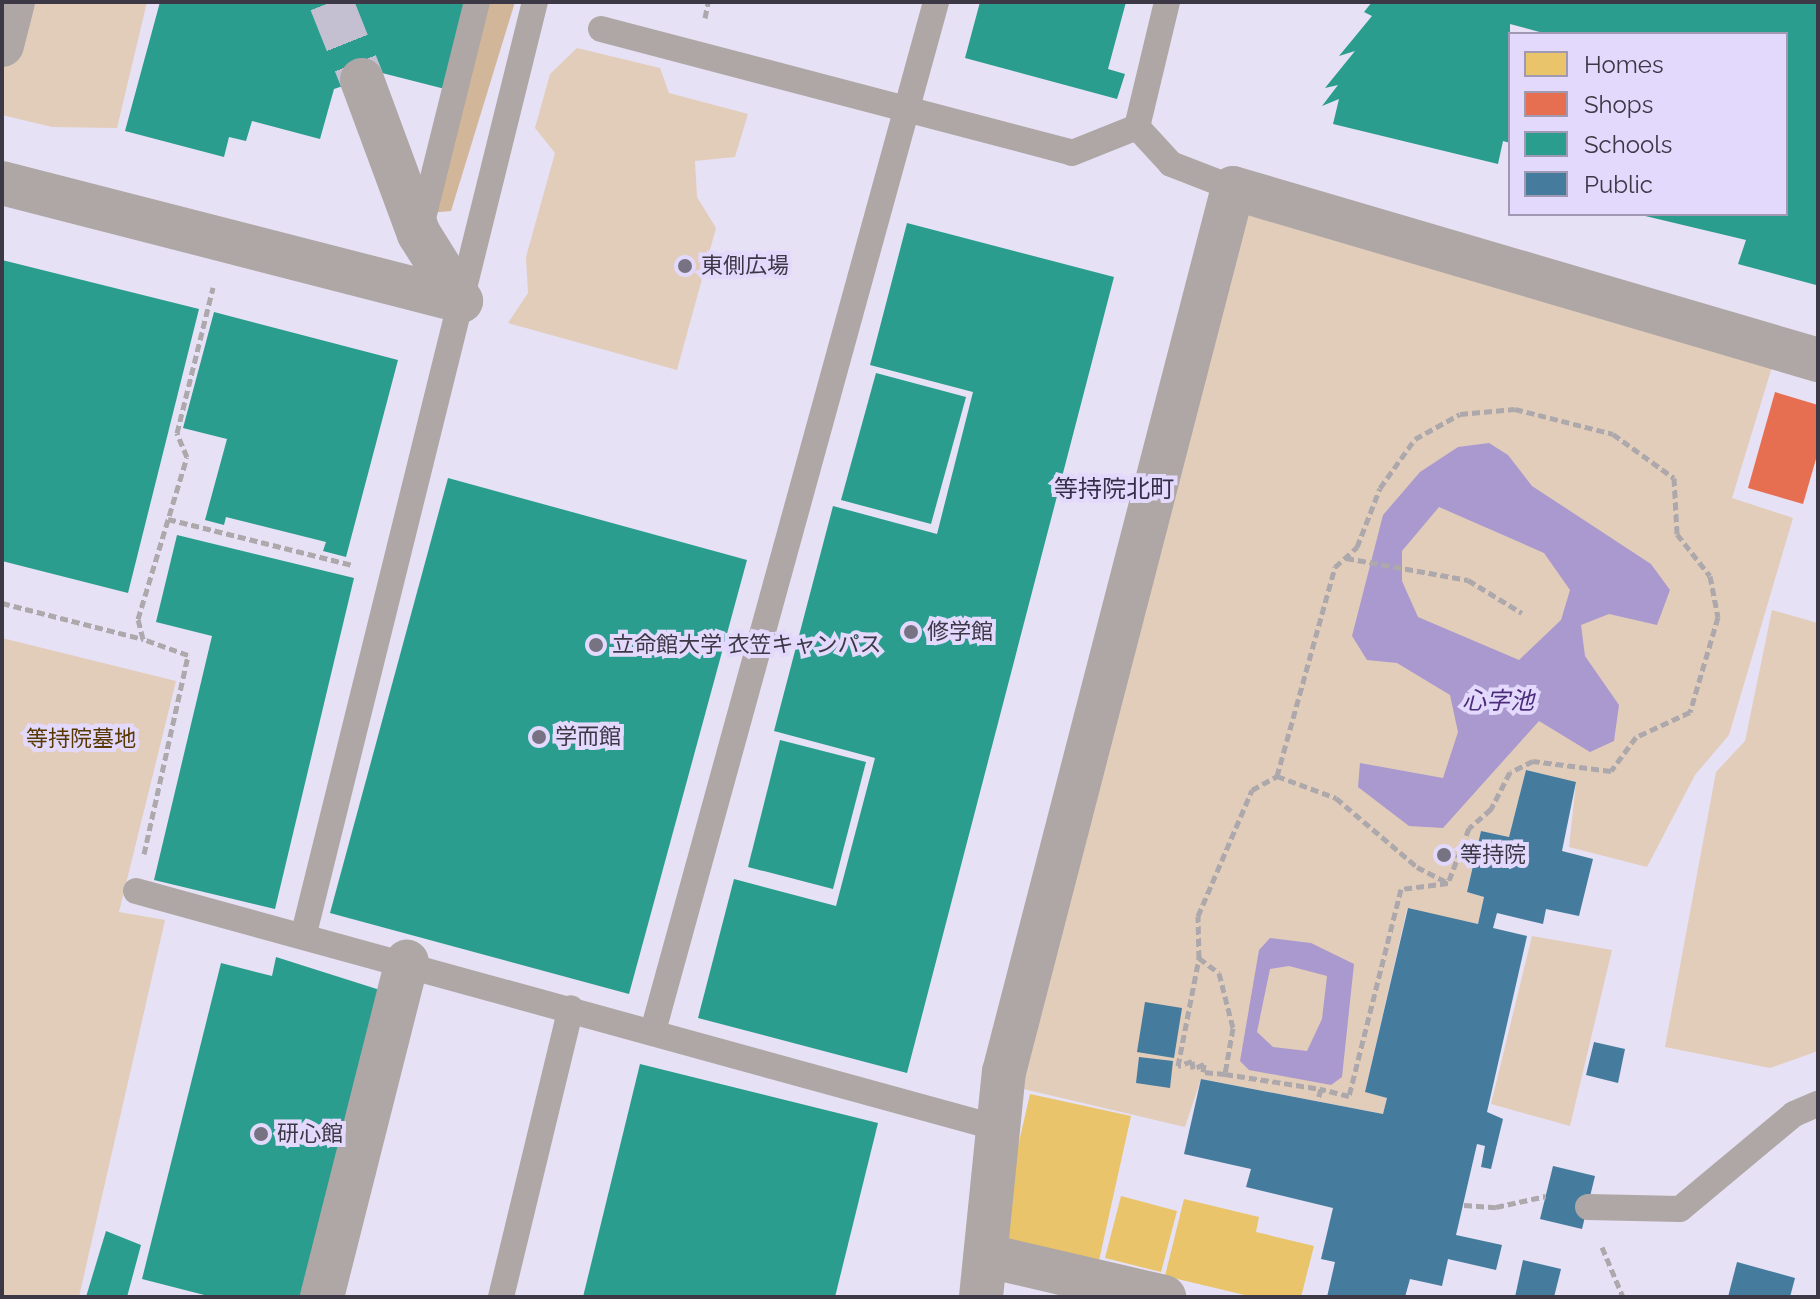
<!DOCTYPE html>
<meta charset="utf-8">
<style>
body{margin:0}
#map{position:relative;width:1820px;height:1299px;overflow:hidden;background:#e6e1f4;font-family:Raleway,"Noto Sans JP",sans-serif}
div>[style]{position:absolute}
.green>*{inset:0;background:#e2cdbb}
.forest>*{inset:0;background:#d1b699}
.water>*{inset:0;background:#a999ce}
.homes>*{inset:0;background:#e9c46a}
.shops>*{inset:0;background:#e76f51}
.schools>*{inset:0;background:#2a9d8f}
.public>*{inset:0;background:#457b9d}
.street-tunnel>*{height:44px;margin-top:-22px;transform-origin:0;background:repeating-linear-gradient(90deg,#c4bfd1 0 44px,transparent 0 66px)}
.path>*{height:5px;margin-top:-2.5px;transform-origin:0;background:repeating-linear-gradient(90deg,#ada8ab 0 8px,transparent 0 12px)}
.lane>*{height:26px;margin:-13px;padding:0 13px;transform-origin:13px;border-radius:13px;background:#aea7a5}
.street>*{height:44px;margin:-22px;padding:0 22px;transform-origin:22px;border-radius:22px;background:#aea7a5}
.dots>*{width:22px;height:22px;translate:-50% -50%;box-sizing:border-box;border:4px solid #e3d9fc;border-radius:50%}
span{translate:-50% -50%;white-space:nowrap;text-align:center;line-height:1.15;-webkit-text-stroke:8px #e3d9fc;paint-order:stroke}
.poi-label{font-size:22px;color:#3c3846}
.left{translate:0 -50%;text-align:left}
.park-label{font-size:22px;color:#573900}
.neighbourhood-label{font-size:24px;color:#372e49}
.water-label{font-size:24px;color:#4c2c7c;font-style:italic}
.frame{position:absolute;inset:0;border:4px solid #3c3846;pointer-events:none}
.legend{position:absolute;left:1508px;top:32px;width:280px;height:184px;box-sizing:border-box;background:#e3d9fc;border:2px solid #a099b3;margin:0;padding:10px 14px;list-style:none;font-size:24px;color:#3c3846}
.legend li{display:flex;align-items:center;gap:16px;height:40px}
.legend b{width:40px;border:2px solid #a099b3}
</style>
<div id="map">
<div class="green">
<div style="clip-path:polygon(2px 2px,147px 2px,117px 128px,52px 127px,2px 115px)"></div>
<div style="clip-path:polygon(577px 48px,660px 68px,669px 93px,748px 114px,735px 157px,695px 161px,697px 197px,716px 228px,677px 370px,508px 323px,528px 293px,526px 257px,555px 153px,535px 128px,550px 74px)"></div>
<div style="clip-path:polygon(1235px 211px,1772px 367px,1732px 498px,1793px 518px,1729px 735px,1695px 775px,1647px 867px,1569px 847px,1576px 783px,1526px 770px,1509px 837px,1481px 831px,1467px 892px,1484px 897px,1478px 924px,1407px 909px,1365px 1092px,1387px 1098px,1383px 1114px,1201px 1079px,1185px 1127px,1011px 1086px)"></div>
<div style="clip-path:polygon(1772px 610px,1818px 623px,1818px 1051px,1770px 1068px,1665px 1047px,1716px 772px,1745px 741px)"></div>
<div style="clip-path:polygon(2px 638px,176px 681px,119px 912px,165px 920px,79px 1297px,2px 1297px)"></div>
<div style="clip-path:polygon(1532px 936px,1612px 950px,1570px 1126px,1491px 1104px)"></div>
</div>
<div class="forest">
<div style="clip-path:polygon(486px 2px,515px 2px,451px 211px,427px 213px)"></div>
</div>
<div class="water">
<div style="clip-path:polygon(evenodd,1489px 443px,1508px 455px,1532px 486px,1651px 564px,1670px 590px,1657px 625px,1609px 614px,1581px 625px,1585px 656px,1619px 705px,1614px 741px,1590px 752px,1539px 721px,1443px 828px,1409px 826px,1358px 787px,1360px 763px,1443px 778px,1458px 732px,1450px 695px,1397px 663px,1367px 660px,1352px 636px,1383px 515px,1420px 472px,1458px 447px,1489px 443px,1439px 507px,1544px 553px,1570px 590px,1561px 620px,1519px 660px,1418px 617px,1402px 581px,1402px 551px,1439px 507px)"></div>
<div style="clip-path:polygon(evenodd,1270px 938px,1311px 943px,1354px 964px,1342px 1077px,1331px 1085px,1249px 1070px,1240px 1061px,1259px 950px,1270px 938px,1289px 966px,1327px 976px,1322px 1019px,1307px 1051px,1273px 1047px,1257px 1032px,1270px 969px,1289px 966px)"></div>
</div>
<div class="homes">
<div style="clip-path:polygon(1030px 1094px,1131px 1116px,1098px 1265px,996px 1242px)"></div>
<div style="clip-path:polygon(1121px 1196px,1177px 1211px,1161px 1272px,1105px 1258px)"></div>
<div style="clip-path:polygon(1184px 1199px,1259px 1217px,1256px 1232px,1314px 1246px,1301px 1297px,1253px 1297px,1165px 1276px)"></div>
</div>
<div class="shops">
<div style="clip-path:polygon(1775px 392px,1818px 405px,1818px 452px,1803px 504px,1748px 488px)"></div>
</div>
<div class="schools">
<div style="clip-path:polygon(160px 2px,471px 2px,449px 90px,382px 73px,334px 89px,320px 139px,252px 121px,246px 141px,229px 137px,224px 157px,125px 131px)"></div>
<div style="clip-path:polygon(980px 2px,1126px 2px,1108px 69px,1125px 74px,1117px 99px,965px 58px)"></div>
<div style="clip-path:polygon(1372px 2px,1818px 2px,1816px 285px,1738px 264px,1746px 240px,1641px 215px,1786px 214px,1786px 34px,1547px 34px,1510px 24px,1510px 143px,1503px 141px,1498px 164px,1333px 124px,1339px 99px,1322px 106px,1338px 85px,1325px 88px,1355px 51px,1339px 56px,1372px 16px,1364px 12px)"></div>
<div style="clip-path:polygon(907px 223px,1114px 277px,907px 1073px,698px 1018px,734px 879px,836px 906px,875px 758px,774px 731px,833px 506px,937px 534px,973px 392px,870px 365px)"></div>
<div style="clip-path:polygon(2px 260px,199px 309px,128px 593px,2px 561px)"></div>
<div style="clip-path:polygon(214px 312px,398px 360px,346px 557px,323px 551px,326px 542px,226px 517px,224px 525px,205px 520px,227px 439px,183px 428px)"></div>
<div style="clip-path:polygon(876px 373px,966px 397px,931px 524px,841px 500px)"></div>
<div style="clip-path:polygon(448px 478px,747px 560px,629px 994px,330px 913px)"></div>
<div style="clip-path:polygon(177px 535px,354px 578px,275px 909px,154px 880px,212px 636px,156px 622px)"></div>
<div style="clip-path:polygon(780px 740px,866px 762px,833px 889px,748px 867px)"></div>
<div style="clip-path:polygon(276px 957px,380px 990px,301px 1297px,212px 1297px,142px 1279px,221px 963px,272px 976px)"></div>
<div style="clip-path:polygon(640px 1064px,878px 1123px,835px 1297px,583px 1297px)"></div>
<div style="clip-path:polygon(106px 1231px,141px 1245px,127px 1297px,86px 1297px)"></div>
</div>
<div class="public">
<div style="clip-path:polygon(1526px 770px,1576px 782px,1562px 851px,1593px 859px,1579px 916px,1546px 909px,1543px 924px,1497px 913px,1493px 928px,1527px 936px,1487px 1112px,1503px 1119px,1491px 1169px,1481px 1167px,1485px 1146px,1477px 1144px,1456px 1235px,1502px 1245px,1496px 1270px,1448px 1259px,1442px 1286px,1410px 1279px,1405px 1297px,1327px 1297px,1335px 1262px,1321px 1259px,1333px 1208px,1246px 1187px,1251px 1169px,1184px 1154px,1201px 1079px,1383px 1114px,1387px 1098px,1365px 1092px,1408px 908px,1478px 924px,1484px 897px,1467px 892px,1481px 831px,1509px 837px)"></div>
<div style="clip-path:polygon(1145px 1002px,1182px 1008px,1174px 1058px,1137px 1052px)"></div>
<div style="clip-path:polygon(1594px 1042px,1625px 1049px,1618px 1083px,1586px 1075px)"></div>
<div style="clip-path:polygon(1139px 1057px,1173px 1061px,1170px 1088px,1136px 1083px)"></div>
<div style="clip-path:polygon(1553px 1166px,1595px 1176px,1582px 1229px,1540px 1219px)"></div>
<div style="clip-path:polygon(1523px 1260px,1561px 1269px,1554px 1297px,1515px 1297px)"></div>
<div style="clip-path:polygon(1737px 1262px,1795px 1278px,1790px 1297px,1728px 1297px)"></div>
</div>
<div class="street-tunnel">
<div style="left:331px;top:2px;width:84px;rotate:68.3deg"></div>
</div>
<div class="path">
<div style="left:705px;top:18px;width:16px;rotate:-79deg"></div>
<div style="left:168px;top:519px;width:191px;rotate:14deg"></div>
<div style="left:1346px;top:558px;width:124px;rotate:10.2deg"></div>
<div style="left:1468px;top:580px;width:63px;rotate:31.4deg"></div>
<div style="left:2px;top:603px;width:146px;rotate:14.3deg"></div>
<div style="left:1277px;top:776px;width:63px;rotate:20.4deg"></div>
<div style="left:1336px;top:798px;width:106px;rotate:40.4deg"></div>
<div style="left:1417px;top:867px;width:33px;rotate:27deg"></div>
<div style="left:144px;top:854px;width:204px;rotate:-77.5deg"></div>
<div style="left:188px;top:655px;width:48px;rotate:-160.4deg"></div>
<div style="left:143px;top:639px;width:21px;rotate:-104deg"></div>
<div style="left:138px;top:619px;width:169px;rotate:-73.2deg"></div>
<div style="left:187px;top:457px;width:26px;rotate:-113deg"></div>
<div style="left:177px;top:433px;width:150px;rotate:-76.1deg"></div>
<div style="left:1199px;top:958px;width:25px;rotate:37deg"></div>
<div style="left:1219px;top:973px;width:57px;rotate:75.7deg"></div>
<div style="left:1233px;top:1028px;width:47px;rotate:99.9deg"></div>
<div style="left:1225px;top:1074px;width:97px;rotate:8.9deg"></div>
<div style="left:1321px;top:1089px;width:10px;rotate:107deg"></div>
<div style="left:1225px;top:1074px;width:22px;rotate:-175deg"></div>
<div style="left:1203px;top:1072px;width:8px;rotate:-83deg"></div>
<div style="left:1204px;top:1064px;width:12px;rotate:156deg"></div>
<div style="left:1193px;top:1069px;width:8px;rotate:-97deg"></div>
<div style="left:1192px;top:1061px;width:15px;rotate:160deg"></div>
<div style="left:1178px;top:1066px;width:110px;rotate:-79deg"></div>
<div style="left:1199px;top:958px;width:42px;rotate:-91.4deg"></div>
<div style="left:1198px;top:916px;width:137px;rotate:-66.8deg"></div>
<div style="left:1252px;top:790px;width:29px;rotate:-29deg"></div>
<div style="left:1277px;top:776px;width:217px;rotate:-74.5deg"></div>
<div style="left:1335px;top:567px;width:30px;rotate:-42deg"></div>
<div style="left:1357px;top:547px;width:63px;rotate:-68.7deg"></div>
<div style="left:1380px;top:488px;width:60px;rotate:-54.5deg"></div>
<div style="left:1415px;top:439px;width:51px;rotate:-29.1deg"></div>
<div style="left:1460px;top:414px;width:55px;rotate:-5.2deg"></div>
<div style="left:1515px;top:409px;width:101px;rotate:14.3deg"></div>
<div style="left:1613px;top:434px;width:75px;rotate:35.8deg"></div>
<div style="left:1674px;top:478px;width:56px;rotate:86.9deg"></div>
<div style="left:1677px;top:534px;width:53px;rotate:51.8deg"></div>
<div style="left:1710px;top:576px;width:42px;rotate:79deg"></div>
<div style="left:1718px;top:617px;width:99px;rotate:106.4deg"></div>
<div style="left:1690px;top:712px;width:60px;rotate:155.2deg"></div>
<div style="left:1636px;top:737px;width:42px;rotate:126.3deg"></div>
<div style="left:1611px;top:771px;width:79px;rotate:-172.7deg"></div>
<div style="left:1533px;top:761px;width:25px;rotate:154deg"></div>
<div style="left:1510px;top:772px;width:42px;rotate:117.2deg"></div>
<div style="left:1491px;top:809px;width:29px;rotate:139deg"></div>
<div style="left:1469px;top:828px;width:59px;rotate:110.9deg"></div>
<div style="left:1448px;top:883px;width:47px;rotate:172.7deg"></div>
<div style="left:1401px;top:889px;width:213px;rotate:104.1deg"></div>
<div style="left:1349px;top:1096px;width:29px;rotate:-166deg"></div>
<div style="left:1464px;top:1205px;width:32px;rotate:4deg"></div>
<div style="left:1496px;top:1207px;width:51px;rotate:-12.4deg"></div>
<div style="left:1602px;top:1247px;width:54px;rotate:67.2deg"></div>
</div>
<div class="lane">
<div style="left:601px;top:29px;width:487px;rotate:14.7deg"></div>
<div style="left:1072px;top:153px;width:70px;rotate:-21.8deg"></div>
<div style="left:1137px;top:127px;width:129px;rotate:-76.5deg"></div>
<div style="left:1137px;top:127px;width:50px;rotate:47.4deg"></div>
<div style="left:1171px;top:164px;width:66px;rotate:21.2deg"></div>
<div style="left:420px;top:230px;width:235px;rotate:-76deg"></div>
<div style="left:136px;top:891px;width:890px;rotate:15.38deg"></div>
<div style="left:304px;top:933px;width:959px;rotate:-76.07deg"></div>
<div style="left:653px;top:1031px;width:1067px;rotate:-74.62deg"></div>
<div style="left:1588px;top:1207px;width:92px;rotate:1.2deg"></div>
<div style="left:1680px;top:1209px;width:148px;rotate:-39.8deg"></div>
<div style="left:1794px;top:1114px;width:26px;rotate:-23deg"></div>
<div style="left:501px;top:1297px;width:297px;rotate:-76.4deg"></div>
</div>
<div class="street">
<div style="left:2px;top:45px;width:44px;rotate:-75.7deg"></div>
<div style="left:362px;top:80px;width:164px;rotate:69.7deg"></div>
<div style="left:419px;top:234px;width:79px;rotate:57.9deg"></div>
<div style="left:2px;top:183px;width:474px;rotate:14.4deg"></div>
<div style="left:988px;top:1256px;width:181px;rotate:13.1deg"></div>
<div style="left:322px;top:1297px;width:346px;rotate:-75.8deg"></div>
<div style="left:981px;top:1297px;width:226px;rotate:-84.2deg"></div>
<div style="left:1004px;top:1072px;width:913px;rotate:-75.48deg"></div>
<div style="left:1233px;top:188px;width:610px;rotate:16.38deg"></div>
</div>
<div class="dots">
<div style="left:685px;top:266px;background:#787383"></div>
<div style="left:911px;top:632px;background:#787383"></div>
<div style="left:596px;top:645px;background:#787383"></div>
<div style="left:539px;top:737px;background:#787383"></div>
<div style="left:1444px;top:855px;background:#787383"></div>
<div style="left:261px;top:1134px;background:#787383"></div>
</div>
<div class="poi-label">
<span class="left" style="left:701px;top:266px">東側広場</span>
<span class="left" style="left:927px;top:632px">修学館</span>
<span class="left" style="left:612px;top:645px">立命館大学 衣笠キャンパス</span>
<span class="left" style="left:555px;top:737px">学而館</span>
<span class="left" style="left:1460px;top:855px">等持院</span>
<span class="left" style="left:277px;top:1134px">研心館</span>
</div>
<div class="park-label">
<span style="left:81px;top:739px">等持院墓地</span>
</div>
<div class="neighbourhood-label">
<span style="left:1114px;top:489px">等持院北町</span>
</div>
<div class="water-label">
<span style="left:1498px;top:701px">心字池</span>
</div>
<div class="frame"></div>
<ul class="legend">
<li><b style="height:22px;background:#e9c46a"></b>Homes</li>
<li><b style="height:22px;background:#e76f51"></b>Shops</li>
<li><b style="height:22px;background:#2a9d8f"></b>Schools</li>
<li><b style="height:22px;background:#457b9d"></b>Public</li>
</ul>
</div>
